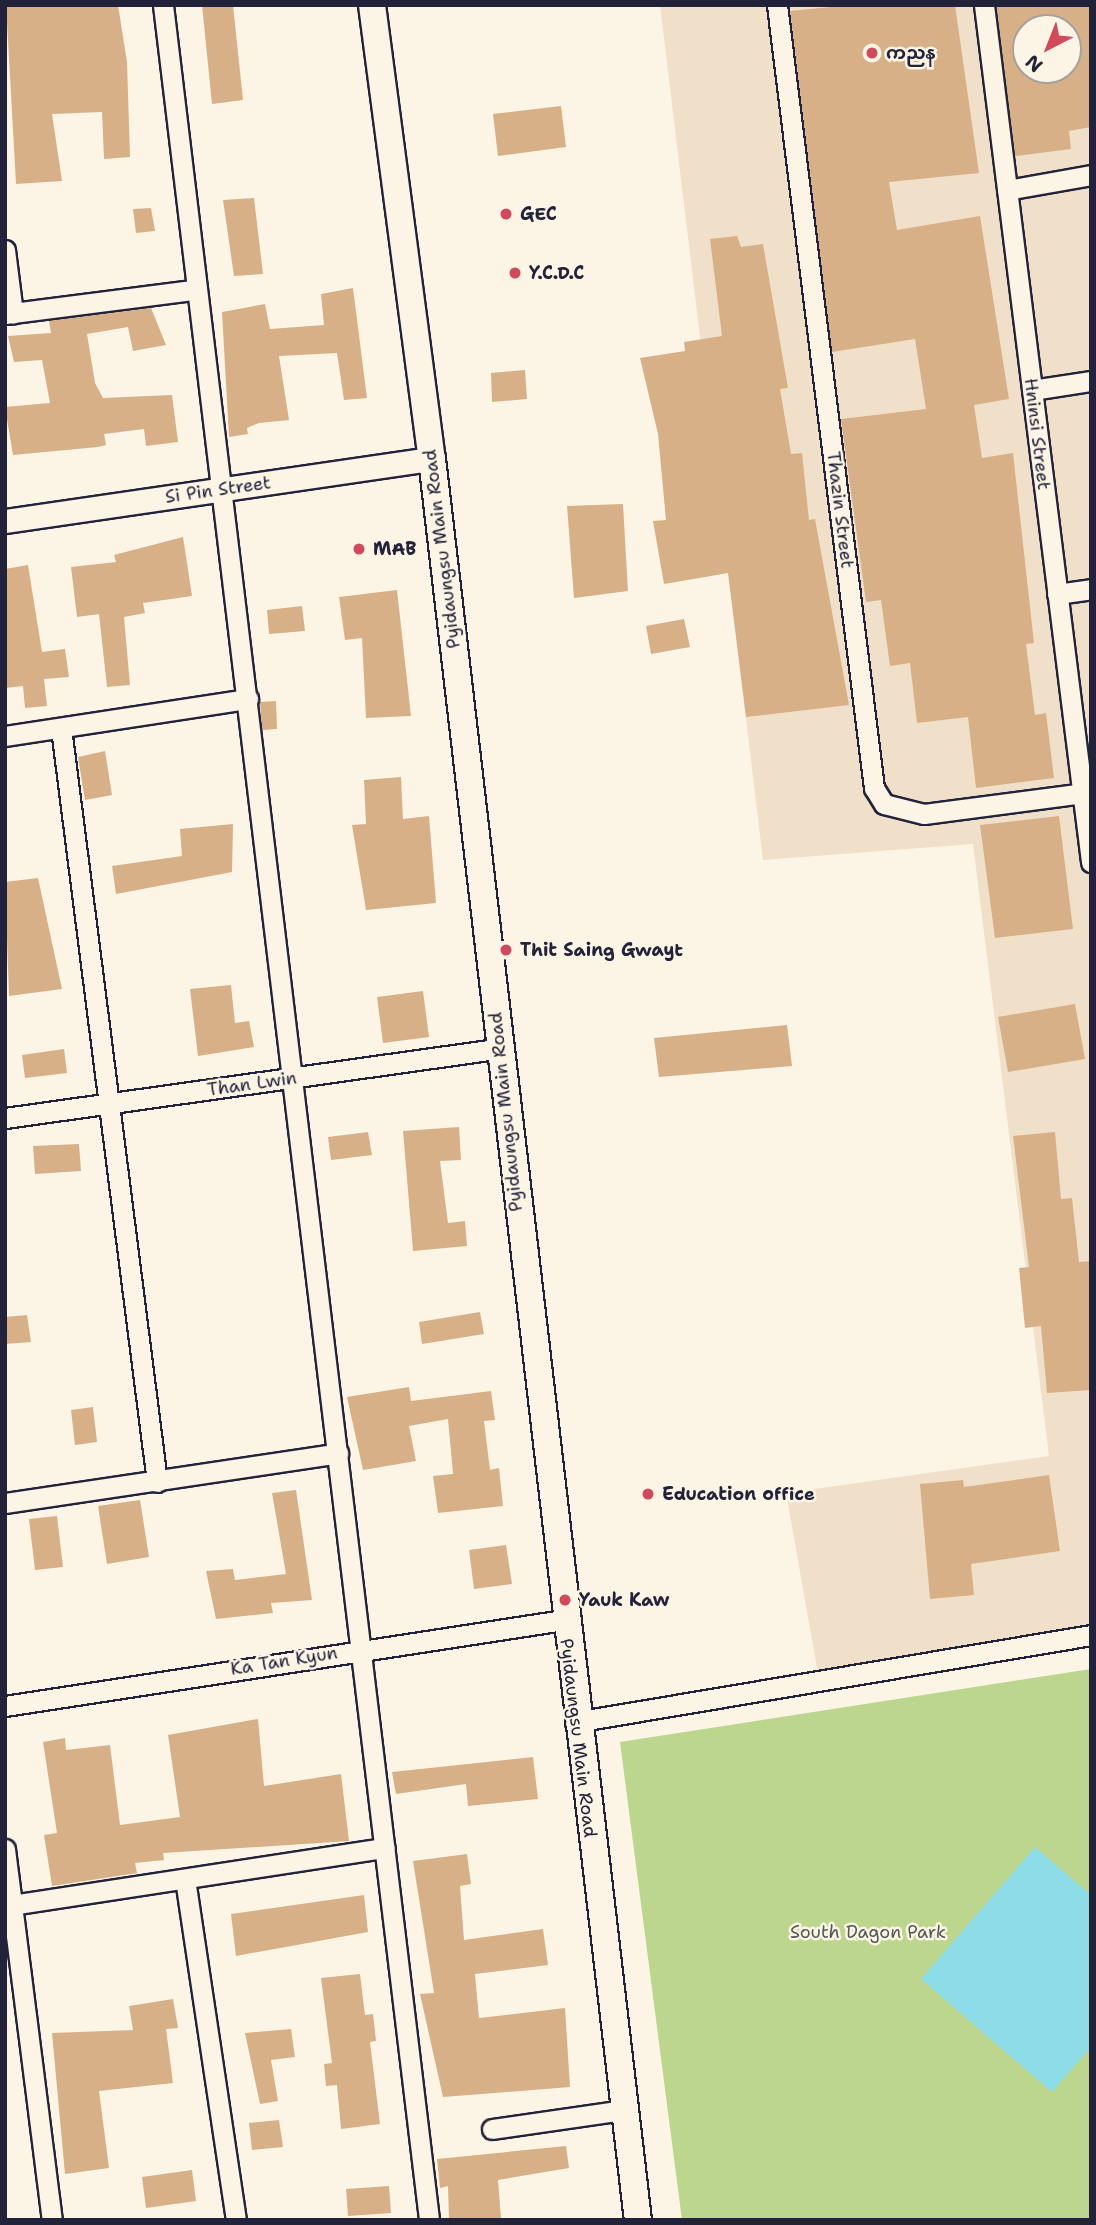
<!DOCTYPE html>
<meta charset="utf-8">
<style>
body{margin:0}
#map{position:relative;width:1096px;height:2225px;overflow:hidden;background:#fcf5e5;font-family:"Shantell Sans","Noto Sans Myanmar",sans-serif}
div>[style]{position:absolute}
.built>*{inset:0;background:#f1e0c9}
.green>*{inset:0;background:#bcd68d}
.water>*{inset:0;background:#8ddde9}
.building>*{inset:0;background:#d7b088}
.roads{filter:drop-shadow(2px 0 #22223b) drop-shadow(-2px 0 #22223b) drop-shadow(0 2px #22223b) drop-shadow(0 -2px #22223b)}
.minor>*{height:19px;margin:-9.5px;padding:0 9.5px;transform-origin:9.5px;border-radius:9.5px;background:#fcf5e5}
.tertiary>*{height:23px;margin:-11.5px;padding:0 11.5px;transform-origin:11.5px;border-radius:11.5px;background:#fcf5e5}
.secondary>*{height:26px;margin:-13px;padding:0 13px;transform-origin:13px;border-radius:13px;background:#fcf5e5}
.dots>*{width:19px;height:19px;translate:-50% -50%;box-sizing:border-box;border:4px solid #fcf5e5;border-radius:50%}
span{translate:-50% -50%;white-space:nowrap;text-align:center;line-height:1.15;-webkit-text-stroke:5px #fcf5e5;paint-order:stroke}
.poi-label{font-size:18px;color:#22223b;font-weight:700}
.left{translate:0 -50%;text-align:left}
.street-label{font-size:18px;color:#22223b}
.park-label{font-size:18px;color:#505854}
.frame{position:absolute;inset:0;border:7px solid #22223b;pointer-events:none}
.north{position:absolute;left:1012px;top:14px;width:70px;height:70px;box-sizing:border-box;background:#fcf5e5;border:2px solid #a5a1a1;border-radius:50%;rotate:222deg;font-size:19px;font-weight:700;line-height:28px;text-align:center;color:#22223b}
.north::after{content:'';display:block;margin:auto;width:24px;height:32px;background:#d1495b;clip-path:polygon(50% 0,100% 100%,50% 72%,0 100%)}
</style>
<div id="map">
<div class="built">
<div style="clip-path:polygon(evenodd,660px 5px,1091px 5px,1091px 1647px,820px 1685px,786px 1493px,1049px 1456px,973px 844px,763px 860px,660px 5px,1026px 28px,1068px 28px,1068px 70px,1026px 70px,1026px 28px)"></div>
</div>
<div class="green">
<div style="clip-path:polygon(1091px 1669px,1091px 2220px,682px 2220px,620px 1742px)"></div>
</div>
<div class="water">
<div style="clip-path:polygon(1035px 1847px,1091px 1895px,1091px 2047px,1052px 2092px,921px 1979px)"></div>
</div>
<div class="building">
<div style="clip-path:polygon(6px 5px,118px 5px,127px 62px,130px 157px,104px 159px,102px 112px,52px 114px,62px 181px,16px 184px)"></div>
<div style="clip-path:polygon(202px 5px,233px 5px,243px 100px,212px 104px)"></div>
<div style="clip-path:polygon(851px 5px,955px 5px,979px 173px,889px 182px,897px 230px,980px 216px,1009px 399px,974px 405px,982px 458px,1013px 453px,1034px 643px,1026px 644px,1035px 715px,1046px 713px,1054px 778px,976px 788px,968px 717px,917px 723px,910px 663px,890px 666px,881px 600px,866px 602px,841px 419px,926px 409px,915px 339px,832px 352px,790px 11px)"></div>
<div style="clip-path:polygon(evenodd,996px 5px,1091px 5px,1091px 127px,1069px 131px,1071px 149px,1015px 156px,996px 5px,1026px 28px,1068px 28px,1072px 70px,1026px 70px,1026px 28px)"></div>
<div style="clip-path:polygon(561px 106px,566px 147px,498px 156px,493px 114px)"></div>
<div style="clip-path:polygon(254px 198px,263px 274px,234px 276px,223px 200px)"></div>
<div style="clip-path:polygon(151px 208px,155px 231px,136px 233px,133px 209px)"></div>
<div style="clip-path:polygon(737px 236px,741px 247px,763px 244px,788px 388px,780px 389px,791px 454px,802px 453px,809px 520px,815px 519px,849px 705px,746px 717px,728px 573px,664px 584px,653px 521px,666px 520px,658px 434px,640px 358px,685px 351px,684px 342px,722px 336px,710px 239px)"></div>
<div style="clip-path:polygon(353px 288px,367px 398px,344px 400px,337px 353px,279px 356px,289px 420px,259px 423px,247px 428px,248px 434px,229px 437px,222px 312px,265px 304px,270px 329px,324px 325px,321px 294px)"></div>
<div style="clip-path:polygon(151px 308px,166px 345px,133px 351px,128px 327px,87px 334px,95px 383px,103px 398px,172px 395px,178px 442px,146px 446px,144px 429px,104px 434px,106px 445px,98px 447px,13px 455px,5px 407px,50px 403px,42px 360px,14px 362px,8px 336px,51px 333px,49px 321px)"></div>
<div style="clip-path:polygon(525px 370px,527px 399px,492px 402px,491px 373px)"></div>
<div style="clip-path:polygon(623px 504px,628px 591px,574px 598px,567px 506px)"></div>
<div style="clip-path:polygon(183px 537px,192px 596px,143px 603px,145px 613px,124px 617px,130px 685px,107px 687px,99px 614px,77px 617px,71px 567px,116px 562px,114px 555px)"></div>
<div style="clip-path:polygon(28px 565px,42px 652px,65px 649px,69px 677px,44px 679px,47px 706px,25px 708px,23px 686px,5px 688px,5px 569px)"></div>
<div style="clip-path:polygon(397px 590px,411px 716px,366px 718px,362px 638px,345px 640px,339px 597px)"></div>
<div style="clip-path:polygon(302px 606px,305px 631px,269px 634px,267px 610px)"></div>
<div style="clip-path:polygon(684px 619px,690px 647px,651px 654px,646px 626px)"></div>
<div style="clip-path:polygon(276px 701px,277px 729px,262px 730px,260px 702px)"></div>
<div style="clip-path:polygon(105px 751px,112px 795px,85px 800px,78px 757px)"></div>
<div style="clip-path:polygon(401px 777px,403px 819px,429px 816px,436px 903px,366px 910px,352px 825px,366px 824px,364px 780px)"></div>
<div style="clip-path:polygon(1059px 816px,1073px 929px,995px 938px,980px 825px)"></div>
<div style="clip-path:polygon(233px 824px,232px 872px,116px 894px,112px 866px,182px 856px,180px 829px)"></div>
<div style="clip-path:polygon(38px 878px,62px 989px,9px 996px,5px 882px)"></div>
<div style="clip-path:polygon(231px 985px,235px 1023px,249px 1021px,254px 1047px,198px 1056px,190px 989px)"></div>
<div style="clip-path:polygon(423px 991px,429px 1037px,383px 1043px,377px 997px)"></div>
<div style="clip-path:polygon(1075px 1004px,1085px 1059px,1008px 1072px,998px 1017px)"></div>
<div style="clip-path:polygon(787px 1025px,792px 1066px,659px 1077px,654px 1038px)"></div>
<div style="clip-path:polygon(64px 1049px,67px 1073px,25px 1078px,22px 1055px)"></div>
<div style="clip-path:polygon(459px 1127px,461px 1160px,440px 1161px,448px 1223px,465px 1221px,467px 1246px,413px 1251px,403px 1131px)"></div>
<div style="clip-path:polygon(368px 1132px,372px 1155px,331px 1160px,328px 1137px)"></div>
<div style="clip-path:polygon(1055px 1132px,1061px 1199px,1072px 1198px,1079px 1262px,1091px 1261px,1091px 1390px,1047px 1393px,1041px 1326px,1025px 1328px,1019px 1268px,1029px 1267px,1013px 1136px)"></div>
<div style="clip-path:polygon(79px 1144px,81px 1171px,35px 1174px,33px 1146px)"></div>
<div style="clip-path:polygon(480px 1312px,484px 1334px,422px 1344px,419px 1322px)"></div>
<div style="clip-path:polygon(27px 1315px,31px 1342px,5px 1344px,5px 1317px)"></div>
<div style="clip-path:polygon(409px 1387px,411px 1401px,491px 1391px,495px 1420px,484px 1421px,490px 1470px,499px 1468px,503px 1506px,438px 1513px,433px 1476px,453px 1474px,448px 1419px,409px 1426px,416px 1461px,363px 1470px,347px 1397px)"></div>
<div style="clip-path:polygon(93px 1407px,97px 1442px,75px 1445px,71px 1410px)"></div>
<div style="clip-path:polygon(1049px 1475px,1060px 1551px,971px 1564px,974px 1595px,930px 1599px,920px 1484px,963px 1480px,964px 1487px)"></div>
<div style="clip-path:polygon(296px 1490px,312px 1600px,271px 1603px,273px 1613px,216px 1619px,206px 1571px,233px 1569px,235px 1580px,286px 1574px,272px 1493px)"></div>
<div style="clip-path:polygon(140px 1500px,149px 1557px,107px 1564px,98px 1506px)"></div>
<div style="clip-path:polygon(57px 1516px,63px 1567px,35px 1570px,29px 1519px)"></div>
<div style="clip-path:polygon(506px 1545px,512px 1584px,474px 1589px,469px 1550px)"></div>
<div style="clip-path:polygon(258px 1719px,264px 1786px,341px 1774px,349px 1841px,163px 1853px,164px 1860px,135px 1863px,137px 1873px,52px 1886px,44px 1835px,57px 1833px,43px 1742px,65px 1738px,66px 1750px,110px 1745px,120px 1825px,180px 1817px,168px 1735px)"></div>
<div style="clip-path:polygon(533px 1757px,538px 1799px,468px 1806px,466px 1784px,396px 1794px,392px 1772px)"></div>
<div style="clip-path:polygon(467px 1854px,471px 1884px,460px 1886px,464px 1940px,543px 1929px,548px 1965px,475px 1974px,479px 2018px,565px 2008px,570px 2087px,443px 2097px,420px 1994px,434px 1993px,413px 1861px)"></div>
<div style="clip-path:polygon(364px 1895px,368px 1932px,236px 1956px,231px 1914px)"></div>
<div style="clip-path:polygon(360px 1974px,365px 2015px,373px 2014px,376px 2041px,370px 2042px,380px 2124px,341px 2129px,337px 2085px,326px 2086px,324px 2064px,332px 2063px,321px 1978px)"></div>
<div style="clip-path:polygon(173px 1999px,178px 2028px,166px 2029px,173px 2083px,99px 2091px,109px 2168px,65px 2174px,52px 2033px,133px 2030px,129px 2006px)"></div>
<div style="clip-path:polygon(291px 2029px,295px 2057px,271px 2060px,278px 2101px,260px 2104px,245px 2033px)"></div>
<div style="clip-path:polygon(279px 2120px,283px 2147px,252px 2150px,249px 2123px)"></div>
<div style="clip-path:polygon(566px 2146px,569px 2168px,498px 2180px,501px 2218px,449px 2220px,448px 2186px,440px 2188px,437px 2159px)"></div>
<div style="clip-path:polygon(192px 2170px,196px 2201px,146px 2208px,142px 2177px)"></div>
<div style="clip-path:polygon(389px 2186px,391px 2213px,348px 2216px,346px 2189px)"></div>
</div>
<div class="roads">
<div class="minor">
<div style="left:163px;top:5px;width:2231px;rotate:83.15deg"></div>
<div style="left:777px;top:5px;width:789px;rotate:82.94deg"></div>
<div style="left:874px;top:788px;width:19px;rotate:58deg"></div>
<div style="left:884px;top:804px;width:41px;rotate:14deg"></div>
<div style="left:924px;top:814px;width:168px;rotate:-7.5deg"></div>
<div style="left:984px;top:5px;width:864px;rotate:82.88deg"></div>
<div style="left:1007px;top:190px;width:85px;rotate:-10.1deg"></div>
<div style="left:5px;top:250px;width:64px;rotate:82.8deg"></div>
<div style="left:5px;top:314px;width:189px;rotate:-7.3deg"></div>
<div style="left:1032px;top:390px;width:60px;rotate:-8.7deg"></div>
<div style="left:1057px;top:594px;width:34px;rotate:-8deg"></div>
<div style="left:61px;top:728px;width:760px;rotate:82.74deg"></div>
<div style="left:5px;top:736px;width:246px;rotate:-8.7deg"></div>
<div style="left:5px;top:1118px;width:498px;rotate:-8deg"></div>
<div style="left:5px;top:1503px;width:337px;rotate:-8.5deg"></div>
<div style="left:5px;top:1706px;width:565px;rotate:-8.76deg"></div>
<div style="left:575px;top:1722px;width:523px;rotate:-9.57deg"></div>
<div style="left:5px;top:1849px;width:374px;rotate:82.8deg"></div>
<div style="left:185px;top:1879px;width:345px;rotate:81.5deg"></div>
<div style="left:5px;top:1906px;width:384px;rotate:-8.7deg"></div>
<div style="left:492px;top:2129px;width:133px;rotate:-8.2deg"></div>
</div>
<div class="tertiary">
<div style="left:5px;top:521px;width:431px;rotate:-8.3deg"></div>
</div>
<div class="secondary">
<div style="left:372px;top:5px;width:458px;rotate:82.5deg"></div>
<div style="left:432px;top:459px;width:1773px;rotate:83.33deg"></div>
</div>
</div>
<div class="dots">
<div style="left:872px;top:53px;background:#d1495b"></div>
<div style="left:506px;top:214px;background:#d1495b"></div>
<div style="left:515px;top:273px;background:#d1495b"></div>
<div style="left:359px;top:549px;background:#d1495b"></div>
<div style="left:506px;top:950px;background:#d1495b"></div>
<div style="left:648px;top:1494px;background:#d1495b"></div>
<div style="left:565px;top:1600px;background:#d1495b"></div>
</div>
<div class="poi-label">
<span class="left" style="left:886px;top:53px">ကညန</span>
<span class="left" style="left:520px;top:214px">GEC</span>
<span class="left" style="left:529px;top:273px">Y.C.D.C</span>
<span class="left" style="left:373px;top:549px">MAB</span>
<span class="left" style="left:520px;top:950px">Thit Saing Gwayt</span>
<span class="left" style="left:662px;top:1494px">Education office</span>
<span class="left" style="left:579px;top:1600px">Yauk Kaw</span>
</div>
<div class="street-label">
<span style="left:1037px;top:434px;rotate:83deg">Hninsi Street</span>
<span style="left:218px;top:490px;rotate:-8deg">Si Pin Street</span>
<span style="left:840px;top:510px;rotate:83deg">Thazin Street</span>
<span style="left:442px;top:549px;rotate:-97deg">Pyidaungsu Main Road</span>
<span style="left:252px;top:1084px;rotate:-8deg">Than Lwin</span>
<span style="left:506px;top:1112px;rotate:-96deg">Pyidaungsu Main Road</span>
<span style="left:284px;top:1661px;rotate:-9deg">Ka Tan Kyun</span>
<span style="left:578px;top:1738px;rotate:83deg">Pyidaungsu Main Road</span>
</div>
<div class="park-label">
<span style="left:868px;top:1932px">South Dagon Park</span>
</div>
<div class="frame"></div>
<div class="north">N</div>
</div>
